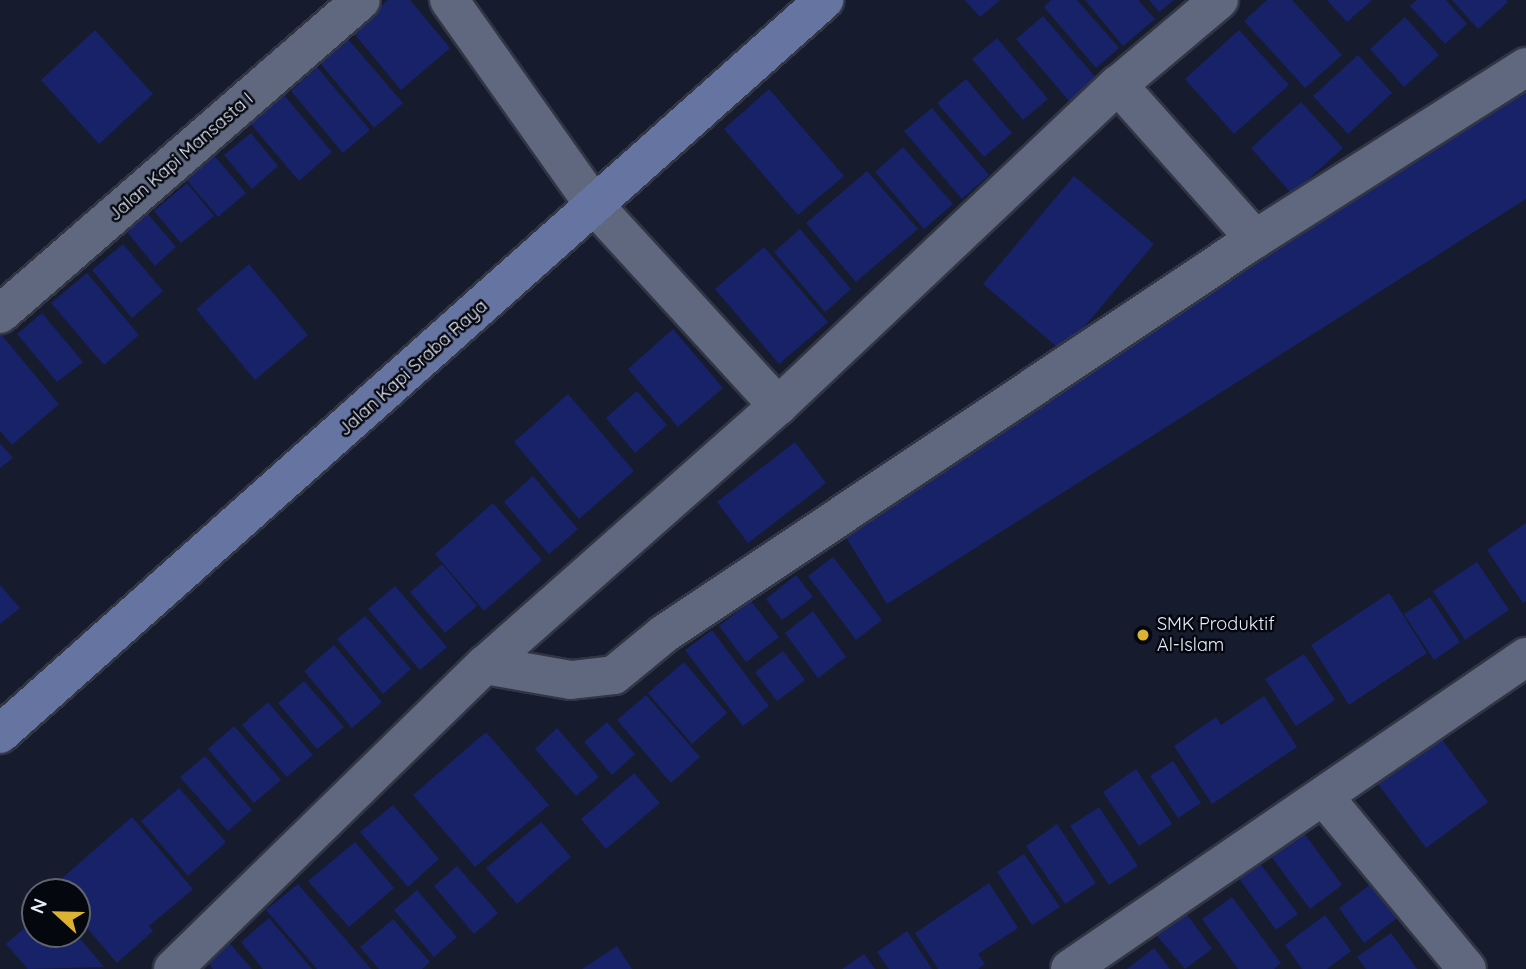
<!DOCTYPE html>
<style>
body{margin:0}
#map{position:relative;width:1526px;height:969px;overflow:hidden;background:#161c2e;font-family:Quicksand,sans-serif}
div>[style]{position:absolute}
.building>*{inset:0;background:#172269}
.roads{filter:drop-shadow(2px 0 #313544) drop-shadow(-2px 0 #313544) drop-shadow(0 2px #313544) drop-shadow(0 -2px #313544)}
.street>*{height:38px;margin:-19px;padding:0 19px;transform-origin:19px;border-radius:19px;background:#60687f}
.secondary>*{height:38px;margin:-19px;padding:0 19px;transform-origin:19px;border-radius:19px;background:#6674a2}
.dots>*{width:19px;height:19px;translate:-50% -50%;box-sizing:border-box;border:4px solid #05070f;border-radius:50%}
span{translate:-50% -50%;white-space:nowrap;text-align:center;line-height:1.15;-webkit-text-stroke:5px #05070f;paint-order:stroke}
.street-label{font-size:18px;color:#eaeffc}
.poi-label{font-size:18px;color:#eaeffc}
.left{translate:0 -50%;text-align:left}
.north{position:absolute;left:21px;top:878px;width:70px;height:70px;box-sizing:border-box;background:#05070f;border:2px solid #61646e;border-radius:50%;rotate:292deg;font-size:19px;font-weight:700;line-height:28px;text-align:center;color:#eaeffc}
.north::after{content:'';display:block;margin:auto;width:24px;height:32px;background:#dcb233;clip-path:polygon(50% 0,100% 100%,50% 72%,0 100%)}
</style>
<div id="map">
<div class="building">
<div style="clip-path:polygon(388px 0,410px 0,450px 48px,401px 90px,352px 31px)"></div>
<div style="clip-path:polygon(965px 0,1000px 0,980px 17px)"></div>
<div style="clip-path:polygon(1051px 0,1077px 0,1119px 48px,1096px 68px,1044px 7px)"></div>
<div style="clip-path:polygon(1085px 0,1138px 0,1155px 19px,1123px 46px)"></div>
<div style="clip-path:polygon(1149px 0,1174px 0,1159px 12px)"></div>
<div style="clip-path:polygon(1267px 0,1292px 0,1342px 55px,1305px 88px,1244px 21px)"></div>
<div style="clip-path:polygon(1327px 0,1372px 0,1347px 22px)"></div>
<div style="clip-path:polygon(1417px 0,1446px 0,1467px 24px,1445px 44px,1410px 6px)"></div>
<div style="clip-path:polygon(1452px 0,1506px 0,1508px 2px,1478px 29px)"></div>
<div style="clip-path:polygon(1043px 16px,1097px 79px,1070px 102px,1016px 39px)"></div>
<div style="clip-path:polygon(1405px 17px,1439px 55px,1404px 87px,1370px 49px)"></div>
<div style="clip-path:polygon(95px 30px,153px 94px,99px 144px,41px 80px)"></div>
<div style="clip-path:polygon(1239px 30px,1289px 85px,1234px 134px,1185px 79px)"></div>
<div style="clip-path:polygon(997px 38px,1048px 99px,1023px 120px,972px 59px)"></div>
<div style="clip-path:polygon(348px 39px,403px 103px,374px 128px,320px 63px)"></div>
<div style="clip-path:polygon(1358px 55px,1392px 93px,1348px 134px,1313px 96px)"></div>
<div style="clip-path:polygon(317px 67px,370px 130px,343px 153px,291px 91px)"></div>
<div style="clip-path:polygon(966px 79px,1012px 133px,984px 157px,937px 103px)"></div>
<div style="clip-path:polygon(769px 89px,844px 176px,798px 215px,724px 129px)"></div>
<div style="clip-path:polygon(1526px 89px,1526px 199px,887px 604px,839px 526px)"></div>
<div style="clip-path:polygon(284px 95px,332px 152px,299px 181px,250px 123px)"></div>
<div style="clip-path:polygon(1301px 102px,1343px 148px,1292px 194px,1251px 148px)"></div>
<div style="clip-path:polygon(932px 108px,989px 175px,962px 199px,904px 131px)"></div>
<div style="clip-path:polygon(251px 133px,278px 166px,252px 189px,224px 155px)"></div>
<div style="clip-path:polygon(903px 147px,953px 204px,924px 229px,875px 172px)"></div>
<div style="clip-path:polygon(212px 153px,246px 193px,218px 217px,184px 177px)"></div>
<div style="clip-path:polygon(867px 171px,918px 229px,856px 282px,806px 223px)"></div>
<div style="clip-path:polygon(1074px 176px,1154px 244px,1063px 352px,983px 284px)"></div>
<div style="clip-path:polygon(187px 183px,214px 216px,181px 243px,154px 211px)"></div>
<div style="clip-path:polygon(148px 214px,176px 247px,155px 266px,127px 232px)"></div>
<div style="clip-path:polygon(800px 229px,851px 289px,825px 312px,774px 252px)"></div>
<div style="clip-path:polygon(123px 244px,163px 291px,132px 318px,92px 270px)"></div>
<div style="clip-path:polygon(764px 247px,828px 322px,779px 364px,715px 289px)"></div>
<div style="clip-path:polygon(249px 264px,308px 335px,255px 380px,196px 309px)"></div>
<div style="clip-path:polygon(87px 273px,139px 335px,104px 365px,51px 303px)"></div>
<div style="clip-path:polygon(42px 313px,83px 362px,57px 382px,17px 334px)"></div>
<div style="clip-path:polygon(673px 329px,723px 388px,678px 427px,628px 369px)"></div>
<div style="clip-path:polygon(0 333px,59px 404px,12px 445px,0 431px)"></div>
<div style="clip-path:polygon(637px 391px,667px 425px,635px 453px,606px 418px)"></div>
<div style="clip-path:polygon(568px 394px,634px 471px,579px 519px,514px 442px)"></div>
<div style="clip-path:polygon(795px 442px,826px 483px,748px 543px,717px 502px)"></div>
<div style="clip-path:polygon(0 443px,13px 458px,0 468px)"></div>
<div style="clip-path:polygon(533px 476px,578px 529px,549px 554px,504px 502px)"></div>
<div style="clip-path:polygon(493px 503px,542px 560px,484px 611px,435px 554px)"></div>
<div style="clip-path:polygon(1526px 523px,1526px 601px,1523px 603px,1487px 550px)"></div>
<div style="clip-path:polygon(833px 557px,882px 620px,856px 640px,808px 576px)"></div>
<div style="clip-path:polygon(1477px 562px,1509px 610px,1465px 640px,1433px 591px)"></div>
<div style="clip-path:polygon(442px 564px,477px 606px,445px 633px,410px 592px)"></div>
<div style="clip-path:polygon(796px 575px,813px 597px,782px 620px,766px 599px)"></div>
<div style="clip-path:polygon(0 585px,20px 608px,0 624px)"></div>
<div style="clip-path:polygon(395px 586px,447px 647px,420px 670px,368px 609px)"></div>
<div style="clip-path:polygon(1389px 593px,1427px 653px,1349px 705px,1311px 645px)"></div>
<div style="clip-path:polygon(1430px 597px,1460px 642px,1434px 660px,1404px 614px)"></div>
<div style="clip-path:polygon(751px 601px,779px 637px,746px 662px,719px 626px)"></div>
<div style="clip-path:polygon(813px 611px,846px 657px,818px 678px,785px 633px)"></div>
<div style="clip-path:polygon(365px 616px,411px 669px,383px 694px,337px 639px)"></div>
<div style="clip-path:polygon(712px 630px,769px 706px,743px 726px,685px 650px)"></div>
<div style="clip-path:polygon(334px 645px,382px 702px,352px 728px,304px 671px)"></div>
<div style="clip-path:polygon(783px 651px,805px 680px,777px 701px,755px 672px)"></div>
<div style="clip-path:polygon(1304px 654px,1335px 700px,1296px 726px,1265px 679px)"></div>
<div style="clip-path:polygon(684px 662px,727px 713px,692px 744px,648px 693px)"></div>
<div style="clip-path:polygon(304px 681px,344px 727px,317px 749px,278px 703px)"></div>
<div style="clip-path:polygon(646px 695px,700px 757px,671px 783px,617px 720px)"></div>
<div style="clip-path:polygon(1264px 696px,1297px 747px,1212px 804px,1174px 746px,1216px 717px,1221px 725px)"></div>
<div style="clip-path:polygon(268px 702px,313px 755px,287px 777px,242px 725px)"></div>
<div style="clip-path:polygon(607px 722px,635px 754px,612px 775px,584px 742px)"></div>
<div style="clip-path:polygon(234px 726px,281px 780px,254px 803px,208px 749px)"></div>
<div style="clip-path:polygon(557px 728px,599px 777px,576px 796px,535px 749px)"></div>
<div style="clip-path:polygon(486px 732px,549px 805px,475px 867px,413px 795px)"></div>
<div style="clip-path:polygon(1440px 737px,1488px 802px,1426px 848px,1378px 784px)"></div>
<div style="clip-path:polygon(205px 756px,252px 810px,228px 831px,180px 777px)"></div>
<div style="clip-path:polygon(1173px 761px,1201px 803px,1178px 818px,1150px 776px)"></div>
<div style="clip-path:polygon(1136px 769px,1172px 824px,1139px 846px,1103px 792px)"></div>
<div style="clip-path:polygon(634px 773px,660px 803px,606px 849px,581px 819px)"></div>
<div style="clip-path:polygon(179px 788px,226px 842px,188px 876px,141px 821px)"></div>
<div style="clip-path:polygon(393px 805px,439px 859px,408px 887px,360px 832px)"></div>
<div style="clip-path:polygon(1099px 807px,1138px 866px,1109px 885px,1070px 826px)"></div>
<div style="clip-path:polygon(132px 817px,193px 889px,149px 926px,153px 931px,117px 963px,77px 916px,77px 892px,57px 892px,52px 887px)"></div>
<div style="clip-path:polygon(541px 822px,571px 857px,517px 904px,486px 868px)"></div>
<div style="clip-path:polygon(1057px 824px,1096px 883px,1065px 904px,1026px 846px)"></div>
<div style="clip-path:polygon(1299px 826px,1342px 885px,1310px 909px,1267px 851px)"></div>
<div style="clip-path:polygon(355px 842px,394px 888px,349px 927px,308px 881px)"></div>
<div style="clip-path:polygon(1024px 854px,1060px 907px,1032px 925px,997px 872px)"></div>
<div style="clip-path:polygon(1259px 862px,1298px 914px,1276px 930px,1238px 877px)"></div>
<div style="clip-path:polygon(457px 866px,498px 913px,474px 934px,434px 886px)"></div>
<div style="clip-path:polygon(989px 883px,1018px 928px,978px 954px,985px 964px,978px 969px,938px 969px,915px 933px)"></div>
<div style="clip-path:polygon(298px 884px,371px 969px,317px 969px,266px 910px)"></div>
<div style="clip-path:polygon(1371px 884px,1397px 918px,1364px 943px,1339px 908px)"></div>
<div style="clip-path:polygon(417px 890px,457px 937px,434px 957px,394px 910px)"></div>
<div style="clip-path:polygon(1232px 897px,1281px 963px,1274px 969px,1238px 969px,1202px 919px)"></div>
<div style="clip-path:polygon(1183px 909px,1212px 949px,1185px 969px,1153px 931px)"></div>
<div style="clip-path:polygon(1325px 915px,1351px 951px,1327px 969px,1302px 969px,1285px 945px)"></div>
<div style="clip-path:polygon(269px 918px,312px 969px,263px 969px,241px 942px)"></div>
<div style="clip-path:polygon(35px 919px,35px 934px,76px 934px,104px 967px,28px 969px,6px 944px)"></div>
<div style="clip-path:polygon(393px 919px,430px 962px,422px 969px,379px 969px,360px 947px)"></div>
<div style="clip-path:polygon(907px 931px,932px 969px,889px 969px,877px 952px)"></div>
<div style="clip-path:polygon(1391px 933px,1417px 969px,1366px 969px,1357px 957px)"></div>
<div style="clip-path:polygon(224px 937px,252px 969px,213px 969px,202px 956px)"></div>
<div style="clip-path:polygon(617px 946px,632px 969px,582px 969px)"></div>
<div style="clip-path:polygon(1154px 948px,1170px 969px,1127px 969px)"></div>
<div style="clip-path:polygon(864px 954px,875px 969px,842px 969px)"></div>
</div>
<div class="roads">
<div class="street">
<div style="left:449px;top:0;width:252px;rotate:54.7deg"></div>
<div style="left:595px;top:206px;width:271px;rotate:47.5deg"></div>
<div style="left:1118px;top:85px;width:206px;rotate:48.3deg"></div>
<div style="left:0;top:314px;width:478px;rotate:-41deg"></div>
<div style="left:485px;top:665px;width:87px;rotate:9.9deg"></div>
<div style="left:571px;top:680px;width:43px;rotate:-6.6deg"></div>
<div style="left:614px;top:675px;width:65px;rotate:-39.4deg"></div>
<div style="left:664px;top:634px;width:711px;rotate:-33.76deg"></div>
<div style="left:1255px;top:239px;width:321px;rotate:-32.4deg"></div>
<div style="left:1325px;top:798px;width:222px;rotate:50.3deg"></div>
<div style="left:173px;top:969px;width:436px;rotate:-44.3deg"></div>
<div style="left:485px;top:665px;width:391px;rotate:-41.5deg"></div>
<div style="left:778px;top:406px;width:468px;rotate:-43.4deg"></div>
<div style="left:1118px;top:85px;width:132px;rotate:-40.1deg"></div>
<div style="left:1070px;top:969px;width:553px;rotate:-34.38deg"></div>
</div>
<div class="secondary">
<div style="left:0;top:734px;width:1104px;rotate:-41.69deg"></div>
</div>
</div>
<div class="dots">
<div style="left:1143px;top:635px;background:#dcb233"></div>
</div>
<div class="street-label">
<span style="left:181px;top:157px;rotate:-41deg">Jalan Kapi Mansasta I</span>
<span style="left:413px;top:368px;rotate:-42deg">Jalan Kapi Sraba Raya</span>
</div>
<div class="poi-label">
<span class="left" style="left:1157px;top:635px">SMK Produktif<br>Al-Islam</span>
</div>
<div class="north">N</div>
</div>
